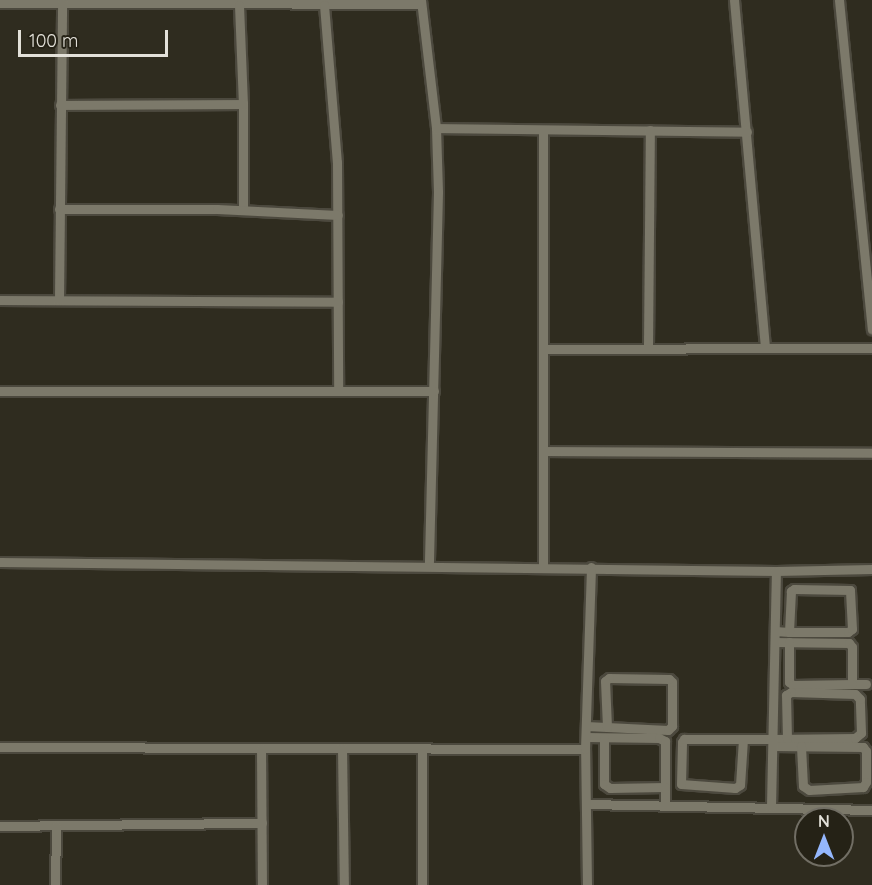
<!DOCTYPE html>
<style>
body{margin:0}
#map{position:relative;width:872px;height:885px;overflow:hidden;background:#2f2c1f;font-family:Quicksand,sans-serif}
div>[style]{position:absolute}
.roads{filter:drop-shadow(2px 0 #4c493e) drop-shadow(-2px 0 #4c493e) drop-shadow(0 2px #4c493e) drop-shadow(0 -2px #4c493e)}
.minor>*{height:9px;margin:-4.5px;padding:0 4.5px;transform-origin:4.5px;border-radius:4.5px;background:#7c796a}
span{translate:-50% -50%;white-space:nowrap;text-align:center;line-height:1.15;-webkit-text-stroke:4.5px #252216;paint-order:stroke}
.north{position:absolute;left:794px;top:807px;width:60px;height:60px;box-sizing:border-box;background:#252216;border:2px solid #716e64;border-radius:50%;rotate:0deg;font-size:16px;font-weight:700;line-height:24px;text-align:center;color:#e3e1d9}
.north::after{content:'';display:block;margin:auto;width:21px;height:27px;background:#94b7fd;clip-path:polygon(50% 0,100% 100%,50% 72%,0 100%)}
.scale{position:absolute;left:18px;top:30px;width:150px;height:27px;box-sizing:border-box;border:3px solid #e3e1d9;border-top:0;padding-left:8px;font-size:18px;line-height:21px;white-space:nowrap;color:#e3e1d9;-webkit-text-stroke:4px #252216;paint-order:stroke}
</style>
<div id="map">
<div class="roads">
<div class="minor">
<div style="left:421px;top:0;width:129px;rotate:83.3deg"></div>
<div style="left:436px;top:128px;width:64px;rotate:88.2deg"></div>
<div style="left:438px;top:192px;width:374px;rotate:91.4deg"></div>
<div style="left:734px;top:0;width:349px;rotate:84.9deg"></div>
<div style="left:839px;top:0;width:331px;rotate:84.3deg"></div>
<div style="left:0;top:3px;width:421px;rotate:0.1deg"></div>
<div style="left:239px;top:5px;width:99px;rotate:87.7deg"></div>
<div style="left:243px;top:104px;width:106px;rotate:90deg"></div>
<div style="left:324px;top:5px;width:158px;rotate:85.3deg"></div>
<div style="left:337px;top:162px;width:228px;rotate:89.7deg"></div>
<div style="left:60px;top:105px;width:183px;rotate:-0.3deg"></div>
<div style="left:436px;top:128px;width:311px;rotate:0.7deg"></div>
<div style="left:59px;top:209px;width:158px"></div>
<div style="left:217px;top:209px;width:121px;rotate:2.8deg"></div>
<div style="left:0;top:300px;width:338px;rotate:0.3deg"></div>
<div style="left:59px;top:300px;width:296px;rotate:-89.4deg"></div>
<div style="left:648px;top:347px;width:217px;rotate:-89.5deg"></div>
<div style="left:544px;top:349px;width:328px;rotate:-0.2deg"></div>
<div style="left:0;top:391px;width:434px"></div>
<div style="left:543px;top:451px;width:329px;rotate:0.3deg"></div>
<div style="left:0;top:562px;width:776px;rotate:0.66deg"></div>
<div style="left:776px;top:571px;width:96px;rotate:-1.2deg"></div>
<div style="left:543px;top:568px;width:437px;rotate:-90deg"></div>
<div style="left:775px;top:631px;width:14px;rotate:4deg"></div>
<div style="left:789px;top:632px;width:59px"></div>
<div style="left:848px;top:632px;width:5px;rotate:-37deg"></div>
<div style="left:852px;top:629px;width:39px;rotate:-93deg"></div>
<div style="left:850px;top:590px;width:56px;rotate:-179deg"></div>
<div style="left:794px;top:589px;width:4px;rotate:146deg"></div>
<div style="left:791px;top:591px;width:41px;rotate:92.8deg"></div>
<div style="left:775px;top:642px;width:74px;rotate:0.8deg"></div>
<div style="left:849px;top:643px;width:5px;rotate:53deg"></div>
<div style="left:852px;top:647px;width:37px;rotate:90deg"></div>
<div style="left:852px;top:684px;width:14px"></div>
<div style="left:789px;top:642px;width:40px;rotate:90deg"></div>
<div style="left:789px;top:682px;width:5px;rotate:37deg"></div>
<div style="left:793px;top:685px;width:59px;rotate:-1deg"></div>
<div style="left:586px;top:726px;width:82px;rotate:2.8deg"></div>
<div style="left:668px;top:730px;width:6px;rotate:-45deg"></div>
<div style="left:672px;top:726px;width:44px;rotate:-90deg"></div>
<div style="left:672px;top:682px;width:4px;rotate:-135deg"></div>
<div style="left:669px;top:679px;width:60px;rotate:-179deg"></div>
<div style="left:609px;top:678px;width:5px;rotate:143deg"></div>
<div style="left:605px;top:681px;width:46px;rotate:87.5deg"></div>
<div style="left:586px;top:737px;width:73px;rotate:0.8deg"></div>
<div style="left:659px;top:738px;width:7px;rotate:27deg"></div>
<div style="left:665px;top:741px;width:65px;rotate:90deg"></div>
<div style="left:604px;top:738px;width:46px;rotate:90deg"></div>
<div style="left:604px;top:784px;width:7px;rotate:34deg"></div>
<div style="left:610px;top:788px;width:55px;rotate:-1deg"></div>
<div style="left:743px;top:739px;width:46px;rotate:93.7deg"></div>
<div style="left:740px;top:785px;width:6px;rotate:149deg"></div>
<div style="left:735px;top:788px;width:54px;rotate:-175.8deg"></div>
<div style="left:681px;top:784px;width:42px;rotate:-88.6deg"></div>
<div style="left:682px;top:742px;width:4px;rotate:-56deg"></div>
<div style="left:684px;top:739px;width:89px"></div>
<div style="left:773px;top:739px;width:82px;rotate:-0.7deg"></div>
<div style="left:855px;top:738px;width:8px;rotate:-40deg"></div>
<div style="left:861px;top:733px;width:34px;rotate:-92deg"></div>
<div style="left:860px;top:699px;width:7px;rotate:-135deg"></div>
<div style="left:855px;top:694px;width:64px;rotate:-178.2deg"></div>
<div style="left:791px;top:692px;width:6px;rotate:149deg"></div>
<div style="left:786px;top:695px;width:44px;rotate:88.7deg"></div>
<div style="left:773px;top:746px;width:90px;rotate:0.6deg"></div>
<div style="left:863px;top:747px;width:5px;rotate:53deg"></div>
<div style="left:866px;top:751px;width:31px;rotate:90deg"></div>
<div style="left:866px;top:782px;width:6px;rotate:121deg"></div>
<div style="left:863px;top:787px;width:54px;rotate:176.8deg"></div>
<div style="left:809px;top:790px;width:7px;rotate:-146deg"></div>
<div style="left:803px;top:786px;width:40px;rotate:-92.9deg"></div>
<div style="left:0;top:747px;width:585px;rotate:0.2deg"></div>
<div style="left:261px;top:748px;width:137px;rotate:89.6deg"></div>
<div style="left:342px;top:748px;width:137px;rotate:89.2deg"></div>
<div style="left:587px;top:804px;width:285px;rotate:1.2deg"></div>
<div style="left:771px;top:807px;width:236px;rotate:-88.8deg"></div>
<div style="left:0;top:826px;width:262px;rotate:-0.7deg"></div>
<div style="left:55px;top:885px;width:59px;rotate:-89deg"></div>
<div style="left:422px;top:885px;width:136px;rotate:-90deg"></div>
<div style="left:587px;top:885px;width:136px;rotate:-90.8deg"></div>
<div style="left:585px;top:749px;width:182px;rotate:-88.1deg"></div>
</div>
</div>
<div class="north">N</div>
<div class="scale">100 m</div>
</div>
